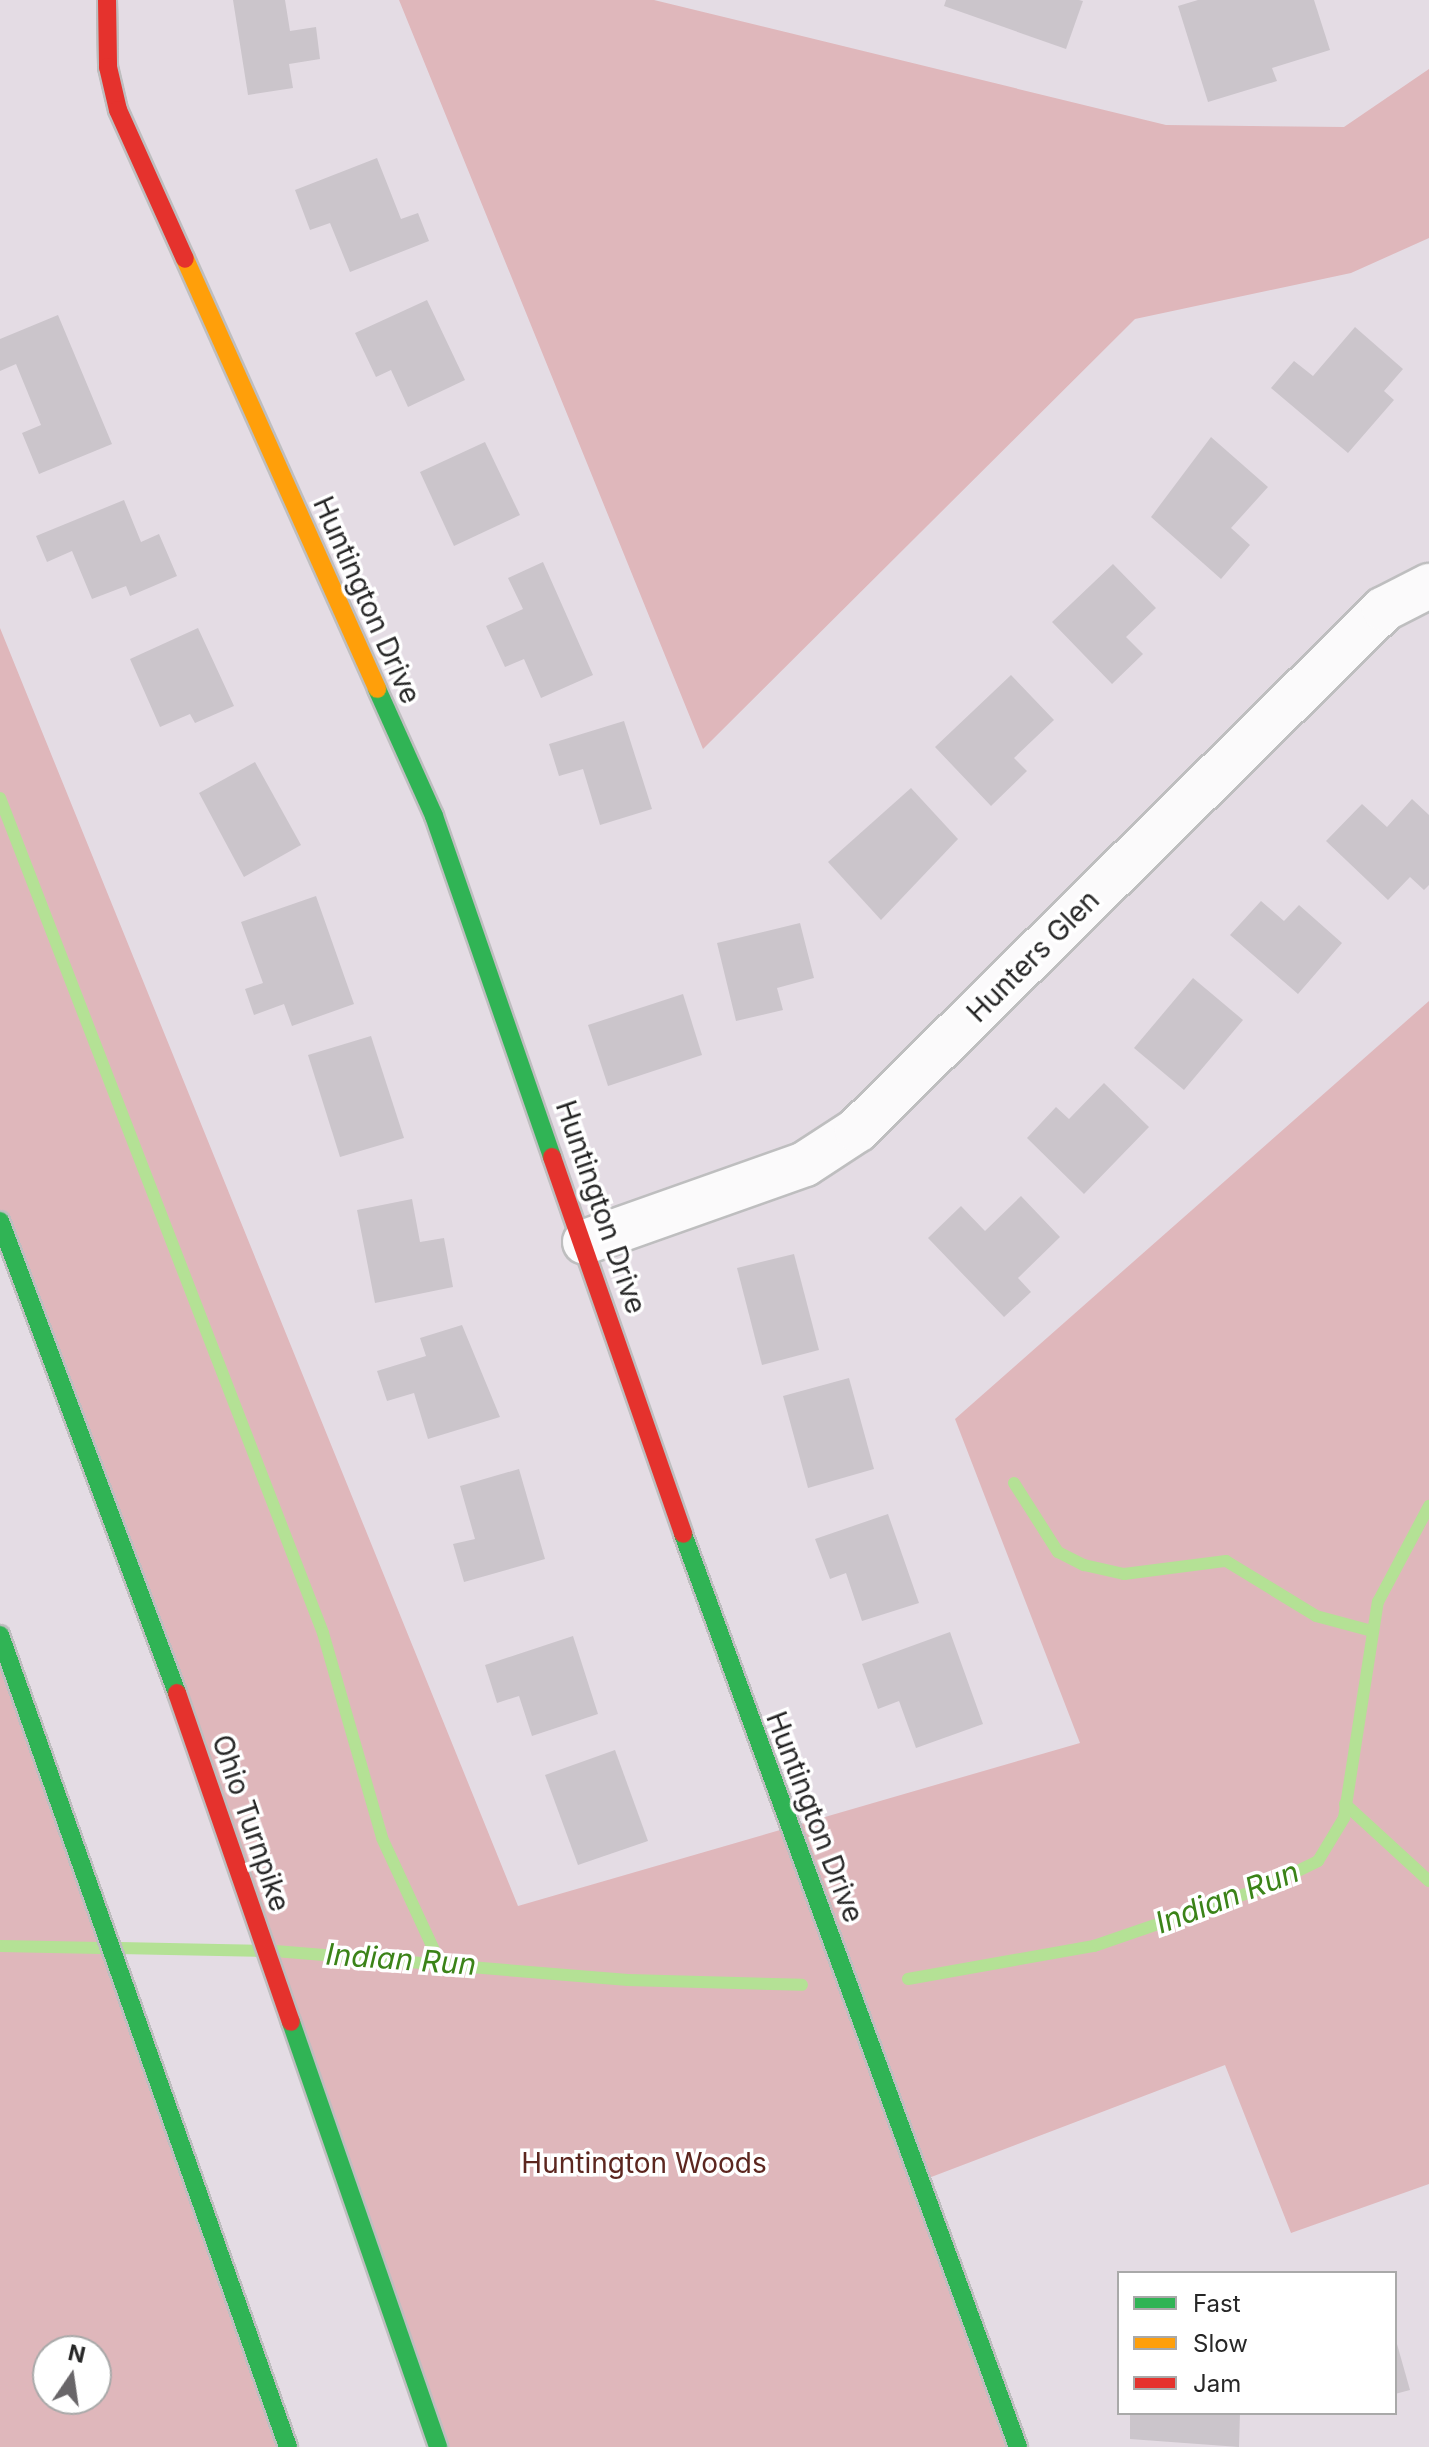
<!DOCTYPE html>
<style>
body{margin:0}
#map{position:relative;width:1429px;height:2447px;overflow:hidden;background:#e4dce4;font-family:Inter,sans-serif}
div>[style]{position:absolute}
.green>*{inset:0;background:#dfb7bb}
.stream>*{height:12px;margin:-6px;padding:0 6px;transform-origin:6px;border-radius:6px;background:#b4e195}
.building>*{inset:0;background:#cbc5cb}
.roads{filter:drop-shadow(2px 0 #bebebf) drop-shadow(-2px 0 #bebebf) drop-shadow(0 2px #bebebf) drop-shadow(0 -2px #bebebf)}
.street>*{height:44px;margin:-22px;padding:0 22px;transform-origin:22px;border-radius:22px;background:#fbfafb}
.fast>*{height:18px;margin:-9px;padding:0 9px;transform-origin:9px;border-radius:9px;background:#30b455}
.slow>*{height:18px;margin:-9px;padding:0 9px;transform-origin:9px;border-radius:9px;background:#ff9f0a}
.jam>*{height:18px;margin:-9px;padding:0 9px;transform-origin:9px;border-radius:9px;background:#e5322d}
span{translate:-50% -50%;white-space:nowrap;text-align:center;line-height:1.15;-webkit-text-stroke:7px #fff;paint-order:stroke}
.street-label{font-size:28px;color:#272727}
.park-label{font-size:28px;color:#5c261f}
.water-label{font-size:30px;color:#3b8318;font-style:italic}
.legend{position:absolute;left:1117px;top:2271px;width:280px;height:144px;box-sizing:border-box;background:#fff;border:2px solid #a9a9a9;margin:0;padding:10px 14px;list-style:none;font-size:24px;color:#272727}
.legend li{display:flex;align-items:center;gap:16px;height:40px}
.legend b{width:40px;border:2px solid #a9a9a9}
.north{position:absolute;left:32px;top:2335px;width:80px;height:80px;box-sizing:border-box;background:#fff;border:2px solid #a9a9a9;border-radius:50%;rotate:13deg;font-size:22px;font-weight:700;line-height:32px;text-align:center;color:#272727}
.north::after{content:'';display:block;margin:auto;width:28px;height:36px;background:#696669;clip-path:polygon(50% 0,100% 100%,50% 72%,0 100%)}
</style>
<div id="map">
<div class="green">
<div style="clip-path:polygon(399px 0,654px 0,1166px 125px,1344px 127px,1429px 69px,1429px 238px,1351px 273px,1135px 319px,703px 749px)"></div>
<div style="clip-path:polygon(0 628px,518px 1906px,1080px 1743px,955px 1419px,1429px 1001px,1429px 2184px,1291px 2233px,1225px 2065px,926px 2179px,1018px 2447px,438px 2447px,0 1221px)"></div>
<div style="clip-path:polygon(evenodd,0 1635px,288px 2447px,0 2447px,0 1635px,48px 2351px,96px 2351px,96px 2399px,48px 2399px,48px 2351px)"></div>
</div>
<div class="stream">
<div style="left:0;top:798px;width:895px;rotate:68.85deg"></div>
<div style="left:323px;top:1633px;width:213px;rotate:73.9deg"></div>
<div style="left:382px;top:1838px;width:136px;rotate:65.1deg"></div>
<div style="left:1014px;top:1483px;width:82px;rotate:57.5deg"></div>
<div style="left:1058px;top:1552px;width:29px;rotate:27deg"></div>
<div style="left:1084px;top:1565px;width:41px;rotate:12.7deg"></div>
<div style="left:1124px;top:1574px;width:103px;rotate:-7.3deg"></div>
<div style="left:1226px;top:1561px;width:105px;rotate:31.4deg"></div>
<div style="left:1316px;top:1616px;width:58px;rotate:15deg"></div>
<div style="left:1345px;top:1804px;width:114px;rotate:42.5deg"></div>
<div style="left:0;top:1946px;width:101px;rotate:1.1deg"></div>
<div style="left:119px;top:1948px;width:138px;rotate:1.2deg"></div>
<div style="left:275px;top:1951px;width:354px;rotate:4.7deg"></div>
<div style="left:628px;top:1980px;width:174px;rotate:1.6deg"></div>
<div style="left:908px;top:1979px;width:189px;rotate:-10.1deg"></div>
<div style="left:1094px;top:1946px;width:181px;rotate:-19deg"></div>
<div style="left:1265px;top:1887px;width:59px;rotate:-26.1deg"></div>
<div style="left:1318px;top:1861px;width:50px;rotate:-58.8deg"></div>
<div style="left:1344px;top:1818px;width:219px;rotate:-81.1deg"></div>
<div style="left:1378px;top:1602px;width:109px;rotate:-62deg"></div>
</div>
<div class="building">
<div style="clip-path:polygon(233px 0,285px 0,290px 31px,316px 27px,320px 59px,289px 64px,293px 88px,248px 95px)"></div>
<div style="clip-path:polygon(946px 0,1079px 0,1083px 1px,1066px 49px,944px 6px)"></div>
<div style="clip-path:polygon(1198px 0,1314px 0,1330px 50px,1272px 68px,1277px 81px,1208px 102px,1178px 6px)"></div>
<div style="clip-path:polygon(377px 158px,401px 219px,418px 213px,429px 241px,350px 272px,330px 223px,310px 230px,295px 190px)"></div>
<div style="clip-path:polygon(427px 300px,465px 380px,408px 407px,391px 370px,376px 377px,355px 333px)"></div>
<div style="clip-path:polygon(58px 315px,112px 444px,39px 474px,22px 433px,41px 425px,16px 364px,0 371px,0 339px)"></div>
<div style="clip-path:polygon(1355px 327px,1403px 369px,1384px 391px,1394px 400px,1348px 453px,1271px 388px,1294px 361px,1313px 376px)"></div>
<div style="clip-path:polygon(1211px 437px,1268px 487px,1231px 528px,1250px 545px,1221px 579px,1151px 517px)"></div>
<div style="clip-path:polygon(485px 442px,520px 515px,454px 546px,420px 472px)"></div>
<div style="clip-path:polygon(124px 500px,141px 542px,159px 534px,177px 576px,130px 596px,126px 586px,92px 599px,72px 551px,47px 562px,36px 536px)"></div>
<div style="clip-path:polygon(543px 562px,593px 675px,541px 698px,524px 659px,505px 667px,486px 626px,523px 609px,508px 578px)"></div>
<div style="clip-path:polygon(1113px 564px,1156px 608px,1126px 637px,1143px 654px,1112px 684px,1052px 622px)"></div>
<div style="clip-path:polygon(198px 628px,234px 706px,195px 723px,190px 714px,160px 727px,130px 659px)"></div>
<div style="clip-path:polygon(1011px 675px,1054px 720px,1014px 758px,1027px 771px,991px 806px,935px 747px)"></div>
<div style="clip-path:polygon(624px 721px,652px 809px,600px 825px,583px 769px,559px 776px,549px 744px)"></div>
<div style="clip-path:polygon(255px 762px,301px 845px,244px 877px,199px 793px)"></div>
<div style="clip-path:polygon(911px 788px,958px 839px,881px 920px,828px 862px)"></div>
<div style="clip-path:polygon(1412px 799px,1429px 815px,1429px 885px,1424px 890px,1410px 877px,1388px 900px,1326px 841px,1362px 804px,1387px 827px)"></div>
<div style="clip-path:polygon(316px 896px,354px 1004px,292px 1026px,284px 1004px,254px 1015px,245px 989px,263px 983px,241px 922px)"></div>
<div style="clip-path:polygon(1261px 901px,1284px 921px,1299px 905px,1342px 943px,1298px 994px,1230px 935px)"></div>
<div style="clip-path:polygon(800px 923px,814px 978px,777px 988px,783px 1010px,736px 1021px,717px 943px)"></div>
<div style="clip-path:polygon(1193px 978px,1243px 1020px,1184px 1090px,1134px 1048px)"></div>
<div style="clip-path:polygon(683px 994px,702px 1055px,608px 1086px,588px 1025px)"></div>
<div style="clip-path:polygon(371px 1036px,404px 1138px,340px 1157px,308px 1055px)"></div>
<div style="clip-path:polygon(1104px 1083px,1149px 1127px,1084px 1194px,1027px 1138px,1056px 1107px,1069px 1119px)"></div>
<div style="clip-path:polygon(1021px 1196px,1060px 1237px,1018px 1278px,1031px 1292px,1004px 1317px,928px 1238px,961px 1206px,985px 1231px)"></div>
<div style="clip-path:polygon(412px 1199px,420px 1242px,444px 1238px,453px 1287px,375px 1303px,357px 1210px)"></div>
<div style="clip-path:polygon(794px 1254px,819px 1350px,762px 1365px,737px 1268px)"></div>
<div style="clip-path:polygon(462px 1325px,500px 1417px,428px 1439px,414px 1393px,387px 1401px,377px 1371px,426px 1356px,420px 1338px)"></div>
<div style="clip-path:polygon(849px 1378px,874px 1469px,808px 1488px,783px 1396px)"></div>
<div style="clip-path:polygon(519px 1469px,545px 1559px,464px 1582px,453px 1544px,475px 1539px,460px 1486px)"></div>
<div style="clip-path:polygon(888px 1514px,919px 1603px,862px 1621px,846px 1573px,830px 1579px,815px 1539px)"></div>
<div style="clip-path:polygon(950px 1632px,983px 1724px,916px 1748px,899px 1701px,878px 1709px,862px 1664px)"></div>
<div style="clip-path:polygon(573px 1636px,598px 1714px,532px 1736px,519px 1696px,497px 1703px,485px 1665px)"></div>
<div style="clip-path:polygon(615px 1750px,648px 1841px,578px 1865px,545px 1775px)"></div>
<div style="clip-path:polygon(1395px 2337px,1410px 2390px,1395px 2394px)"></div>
<div style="clip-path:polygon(1130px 2413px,1240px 2413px,1239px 2447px,1130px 2439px)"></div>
</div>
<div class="roads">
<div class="street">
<div style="left:585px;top:1242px;width:233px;rotate:-19.5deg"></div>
<div style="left:805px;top:1164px;width:62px;rotate:-33.2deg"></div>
<div style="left:857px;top:1130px;width:741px;rotate:-44.67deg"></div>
<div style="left:1384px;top:609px;width:51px;rotate:-27.1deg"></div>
</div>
<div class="fast">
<div style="left:377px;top:689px;width:139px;rotate:65.8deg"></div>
<div style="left:434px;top:816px;width:361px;rotate:70.9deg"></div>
<div style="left:0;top:1221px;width:504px;rotate:69.44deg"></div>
<div style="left:683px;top:1534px;width:973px;rotate:69.85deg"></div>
<div style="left:0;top:1635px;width:862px;rotate:70.47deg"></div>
<div style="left:291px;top:2022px;width:450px;rotate:70.9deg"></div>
</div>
<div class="slow">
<div style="left:185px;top:259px;width:471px;rotate:65.9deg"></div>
</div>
<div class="jam">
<div style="left:107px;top:0;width:67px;rotate:89.1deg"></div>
<div style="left:108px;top:67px;width:44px;rotate:76.9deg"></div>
<div style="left:118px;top:110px;width:163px;rotate:65.8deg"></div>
<div style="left:552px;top:1157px;width:399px;rotate:70.8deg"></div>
<div style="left:177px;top:1693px;width:348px;rotate:70.9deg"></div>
</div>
</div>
<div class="street-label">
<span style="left:367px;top:600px;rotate:66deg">Huntington Drive</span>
<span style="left:1033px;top:956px;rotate:-45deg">Hunters Glen</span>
<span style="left:601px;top:1207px;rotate:71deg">Huntington Drive</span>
<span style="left:815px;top:1817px;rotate:69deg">Huntington Drive</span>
<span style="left:251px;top:1823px;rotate:71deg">Ohio Turnpike</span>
</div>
<div class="park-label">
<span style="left:644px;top:2163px">Huntington Woods</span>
</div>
<div class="water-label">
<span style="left:1227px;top:1897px;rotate:-21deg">Indian Run</span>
<span style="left:401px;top:1959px;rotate:4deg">Indian Run</span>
</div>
<ul class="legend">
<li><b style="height:10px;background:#30b455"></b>Fast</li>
<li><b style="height:10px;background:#ff9f0a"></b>Slow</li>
<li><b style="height:10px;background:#e5322d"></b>Jam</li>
</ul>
<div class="north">N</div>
</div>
